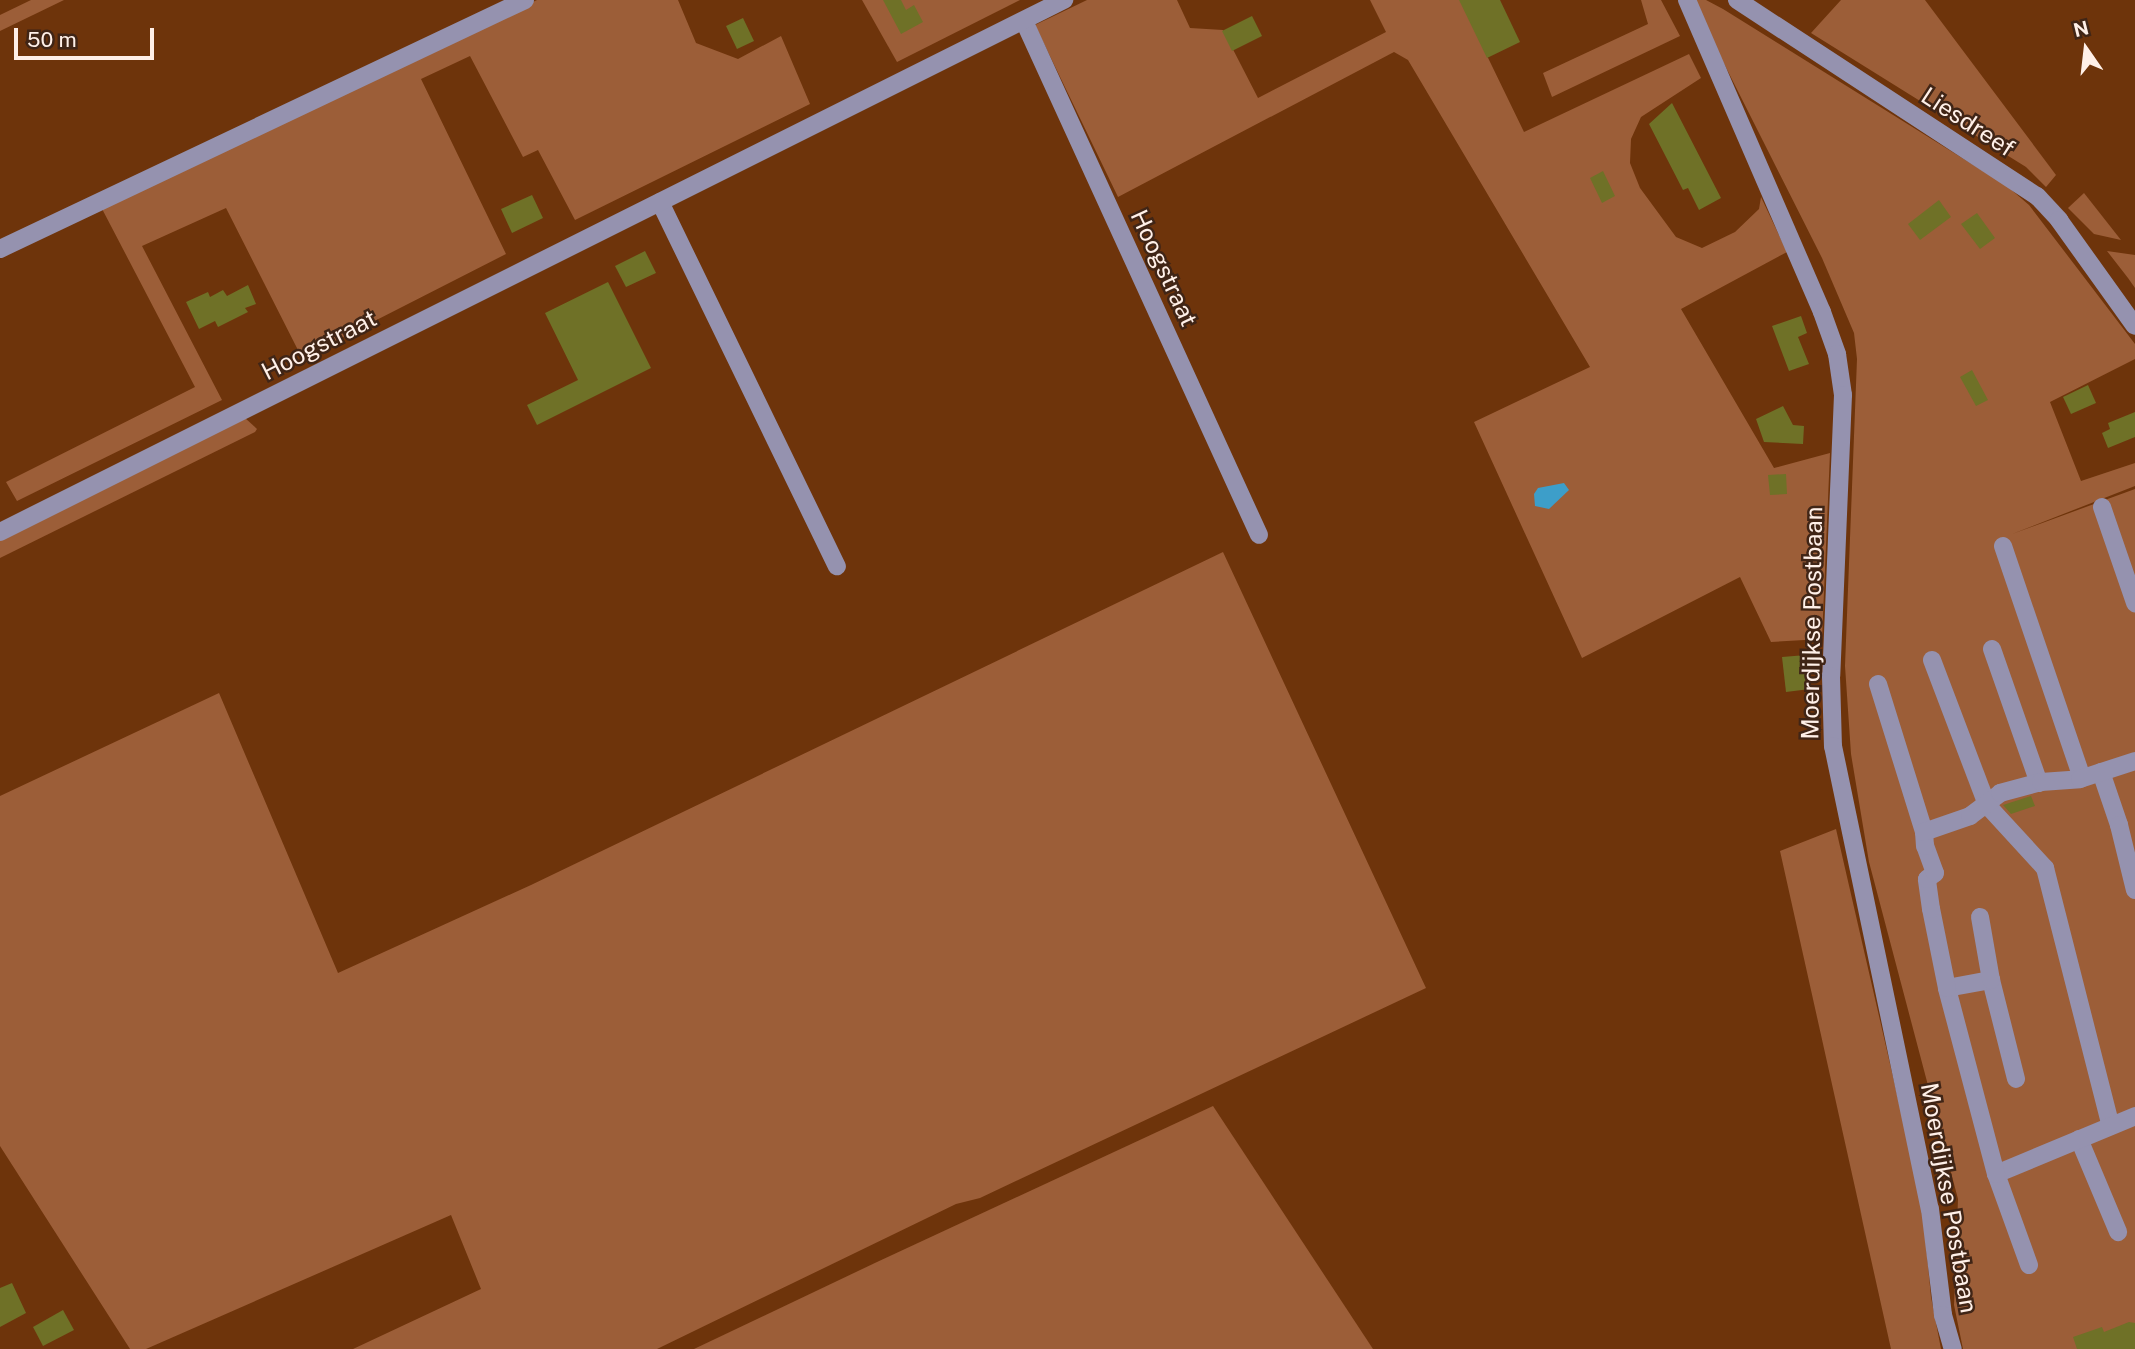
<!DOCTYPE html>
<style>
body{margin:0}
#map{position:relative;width:2135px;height:1349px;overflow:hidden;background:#6e340b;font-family:"Public Sans",sans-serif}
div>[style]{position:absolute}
.green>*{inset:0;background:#9c5e38}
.water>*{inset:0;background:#3d9ec9}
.building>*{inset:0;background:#6f7127}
.minor>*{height:18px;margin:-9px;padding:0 9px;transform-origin:9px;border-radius:9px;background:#9592af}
span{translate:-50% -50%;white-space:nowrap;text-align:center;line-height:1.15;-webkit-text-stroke:5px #402516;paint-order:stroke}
.street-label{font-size:24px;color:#fff0e8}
.north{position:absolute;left:2051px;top:14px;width:70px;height:70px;-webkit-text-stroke:5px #402516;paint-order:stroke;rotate:346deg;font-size:19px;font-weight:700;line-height:28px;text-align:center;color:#fff0e8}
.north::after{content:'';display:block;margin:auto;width:24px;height:32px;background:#fff0e8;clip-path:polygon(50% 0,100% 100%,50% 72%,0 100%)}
.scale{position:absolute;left:14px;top:28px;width:140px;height:32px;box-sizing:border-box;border:4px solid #fff0e8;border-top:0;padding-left:9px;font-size:21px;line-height:24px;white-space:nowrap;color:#fff0e8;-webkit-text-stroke:5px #402516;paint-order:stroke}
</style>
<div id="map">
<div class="green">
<div style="clip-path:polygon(31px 0,64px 0,0 31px,0 15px)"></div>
<div style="clip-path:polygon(537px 0,678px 0,696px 43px,738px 59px,781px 36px,810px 104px,575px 220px,538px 150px,523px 157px,470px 56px,421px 79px,506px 254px,302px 358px,226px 208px,142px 246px,222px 400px,17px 501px,6px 482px,195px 387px,100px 205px)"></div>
<div style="clip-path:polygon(862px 0,1020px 0,897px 62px)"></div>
<div style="clip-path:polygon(1087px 0,1177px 0,1190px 28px,1223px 30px,1258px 98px,1386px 32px,1370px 0,1460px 0,1524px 132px,1689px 54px,1701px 78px,1641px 117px,1631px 139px,1630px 163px,1640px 188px,1676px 237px,1702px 248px,1735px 232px,1759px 209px,1761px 197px,1787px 252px,1681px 309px,1774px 468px,1830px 453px,1822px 639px,1771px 642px,1740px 577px,1582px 658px,1474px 422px,1590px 367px,1408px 60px,1394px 52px,1118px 197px,1035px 25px)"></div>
<div style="clip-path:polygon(1641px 0,1661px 0,1680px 36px,1552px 97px,1543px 73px,1648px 24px)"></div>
<div style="clip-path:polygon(1692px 0,1706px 0,1723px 9px,2007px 186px,2029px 205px,2135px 344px,2135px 359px,2050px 402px,2081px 481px,2135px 463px,2135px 486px,2012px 534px,2135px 489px,2135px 1349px,1963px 1349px,1954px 1305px,1958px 1199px,1869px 862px,1851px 754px,1845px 666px,1857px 359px,1854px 333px,1822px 258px)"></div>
<div style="clip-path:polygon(1841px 0,1925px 0,2056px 175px,2046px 187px,2026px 167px,1811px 33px)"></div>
<div style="clip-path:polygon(2084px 193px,2121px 240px,2094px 234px,2068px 208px)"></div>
<div style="clip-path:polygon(2107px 251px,2135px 255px,2135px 288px,2128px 278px)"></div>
<div style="clip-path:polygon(244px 417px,257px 429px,255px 432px,0 558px,0 539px)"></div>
<div style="clip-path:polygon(1223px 552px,1426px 988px,980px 1198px,956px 1204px,657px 1349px,353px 1349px,481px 1289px,451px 1215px,146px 1349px,130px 1349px,0 1146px,0 796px,219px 693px,338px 973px,531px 885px)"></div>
<div style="clip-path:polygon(1836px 829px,1922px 1203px,1931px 1297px,1941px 1349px,1891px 1349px,1780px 851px)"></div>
<div style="clip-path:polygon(1213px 1106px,1373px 1349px,694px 1349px,877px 1262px)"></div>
</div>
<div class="water">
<div style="clip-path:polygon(1564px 483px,1569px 490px,1549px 509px,1535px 506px,1534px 494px,1538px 488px)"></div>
</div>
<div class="building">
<div style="clip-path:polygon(883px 0,901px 0,906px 10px,914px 5px,923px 22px,901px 34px)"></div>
<div style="clip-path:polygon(1459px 0,1500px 0,1520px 42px,1487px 58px)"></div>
<div style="clip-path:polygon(1252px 16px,1262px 36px,1232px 51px,1222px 31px)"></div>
<div style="clip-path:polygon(743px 18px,754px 41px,737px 49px,726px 26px)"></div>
<div style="clip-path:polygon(1672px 103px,1721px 198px,1699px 210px,1688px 188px,1683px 190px,1649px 124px)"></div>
<div style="clip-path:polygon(1603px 171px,1615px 196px,1602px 203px,1590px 178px)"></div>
<div style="clip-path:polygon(532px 195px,543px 218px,512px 233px,501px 209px)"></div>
<div style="clip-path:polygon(1939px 200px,1951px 217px,1920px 240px,1908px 224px)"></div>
<div style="clip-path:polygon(1977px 213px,1995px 238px,1980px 249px,1961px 224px)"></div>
<div style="clip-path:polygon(645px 251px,656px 273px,626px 287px,615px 266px)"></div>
<div style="clip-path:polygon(608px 282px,651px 368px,537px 425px,527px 405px,578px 380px,545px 313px)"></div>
<div style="clip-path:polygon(248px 285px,256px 304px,245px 308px,248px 312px,218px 327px,215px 321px,199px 329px,186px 302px,208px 292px,210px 297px,223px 290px,227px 296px)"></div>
<div style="clip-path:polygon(1801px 316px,1807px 333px,1798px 337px,1809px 364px,1789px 371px,1772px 326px)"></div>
<div style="clip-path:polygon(1972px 370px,1988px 400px,1976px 406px,1960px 377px)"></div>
<div style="clip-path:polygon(2088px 385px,2096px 403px,2071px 414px,2063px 397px)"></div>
<div style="clip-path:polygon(1783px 406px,1793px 425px,1804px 426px,1803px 444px,1764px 442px,1756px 419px)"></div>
<div style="clip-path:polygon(2135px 412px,2135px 437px,2108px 448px,2102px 433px,2110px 429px,2108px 423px)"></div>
<div style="clip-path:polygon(1786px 474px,1787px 494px,1770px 495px,1768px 475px)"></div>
<div style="clip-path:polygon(1806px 655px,1810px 689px,1786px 692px,1782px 657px)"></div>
<div style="clip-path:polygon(2031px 796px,2035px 806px,2011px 814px,2003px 805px)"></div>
<div style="clip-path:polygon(12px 1283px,26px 1313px,0 1327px,0 1288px)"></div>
<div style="clip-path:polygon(63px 1310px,74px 1330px,43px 1346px,33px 1327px)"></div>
<div style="clip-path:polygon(2129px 1322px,2135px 1323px,2135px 1349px,2077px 1349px,2073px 1337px,2102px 1327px,2104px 1332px)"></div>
</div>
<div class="minor">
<div style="left:1687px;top:0;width:340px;rotate:66.6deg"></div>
<div style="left:1822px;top:312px;width:45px;rotate:70.3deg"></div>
<div style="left:1837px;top:354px;width:41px;rotate:81.7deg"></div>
<div style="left:1843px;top:395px;width:281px;rotate:92.4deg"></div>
<div style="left:1831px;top:676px;width:70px;rotate:88.4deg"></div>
<div style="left:1833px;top:746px;width:473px;rotate:78.2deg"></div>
<div style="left:1930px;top:1209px;width:107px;rotate:83deg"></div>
<div style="left:1943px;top:1315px;width:35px;rotate:74deg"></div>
<div style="left:1737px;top:0;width:358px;rotate:33.2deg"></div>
<div style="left:2037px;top:196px;width:33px;rotate:47deg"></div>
<div style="left:2059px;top:220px;width:130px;rotate:54.4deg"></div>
<div style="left:1024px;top:21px;width:565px;rotate:65.43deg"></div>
<div style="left:660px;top:202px;width:405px;rotate:64.1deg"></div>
<div style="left:0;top:249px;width:581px;rotate:-25.37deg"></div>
<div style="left:2102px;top:507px;width:102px;rotate:71deg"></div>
<div style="left:0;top:532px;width:1190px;rotate:-26.57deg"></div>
<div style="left:2003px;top:546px;width:245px;rotate:71.2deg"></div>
<div style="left:1992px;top:649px;width:142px;rotate:70.7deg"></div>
<div style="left:1932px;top:660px;width:155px;rotate:69.2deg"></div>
<div style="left:1987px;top:805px;width:86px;rotate:47.4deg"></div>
<div style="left:2045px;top:868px;width:266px;rotate:75.7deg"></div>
<div style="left:1878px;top:684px;width:155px;rotate:72.7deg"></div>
<div style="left:2101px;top:772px;width:56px;rotate:71.2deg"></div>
<div style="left:2119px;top:825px;width:67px;rotate:76.2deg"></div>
<div style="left:1991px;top:980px;width:102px;rotate:75.8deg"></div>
<div style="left:1947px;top:988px;width:45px;rotate:-10.3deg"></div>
<div style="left:1991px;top:980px;width:64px;rotate:-99.9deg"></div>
<div style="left:2079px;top:1139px;width:101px;rotate:67.2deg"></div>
<div style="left:1996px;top:1174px;width:151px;rotate:-22.6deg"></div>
<div style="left:2029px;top:1265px;width:97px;rotate:-109.9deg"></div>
<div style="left:1996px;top:1174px;width:192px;rotate:-104.8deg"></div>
<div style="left:1947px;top:988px;width:81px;rotate:-101.4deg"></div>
<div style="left:1931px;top:909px;width:30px;rotate:-98deg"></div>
<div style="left:1927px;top:879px;width:10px;rotate:-37deg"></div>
<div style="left:1935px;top:873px;width:29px;rotate:-110deg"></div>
<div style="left:1925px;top:846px;width:14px;rotate:-94deg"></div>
<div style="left:1924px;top:832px;width:49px;rotate:-19.2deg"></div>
<div style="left:1970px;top:816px;width:38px;rotate:-37deg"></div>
<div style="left:2000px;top:793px;width:42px;rotate:-15deg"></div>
<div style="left:2041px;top:782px;width:39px;rotate:-4deg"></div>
<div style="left:2080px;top:779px;width:58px;rotate:-18.1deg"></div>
</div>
<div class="street-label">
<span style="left:1968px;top:122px;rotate:33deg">Liesdreef</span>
<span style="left:1164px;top:268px;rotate:65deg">Hoogstraat</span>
<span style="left:319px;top:345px;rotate:-27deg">Hoogstraat</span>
<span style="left:1812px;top:623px;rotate:-89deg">Moerdijkse Postbaan</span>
<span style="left:1949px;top:1198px;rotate:80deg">Moerdijkse Postbaan</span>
</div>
<div class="north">N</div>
<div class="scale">50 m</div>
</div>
